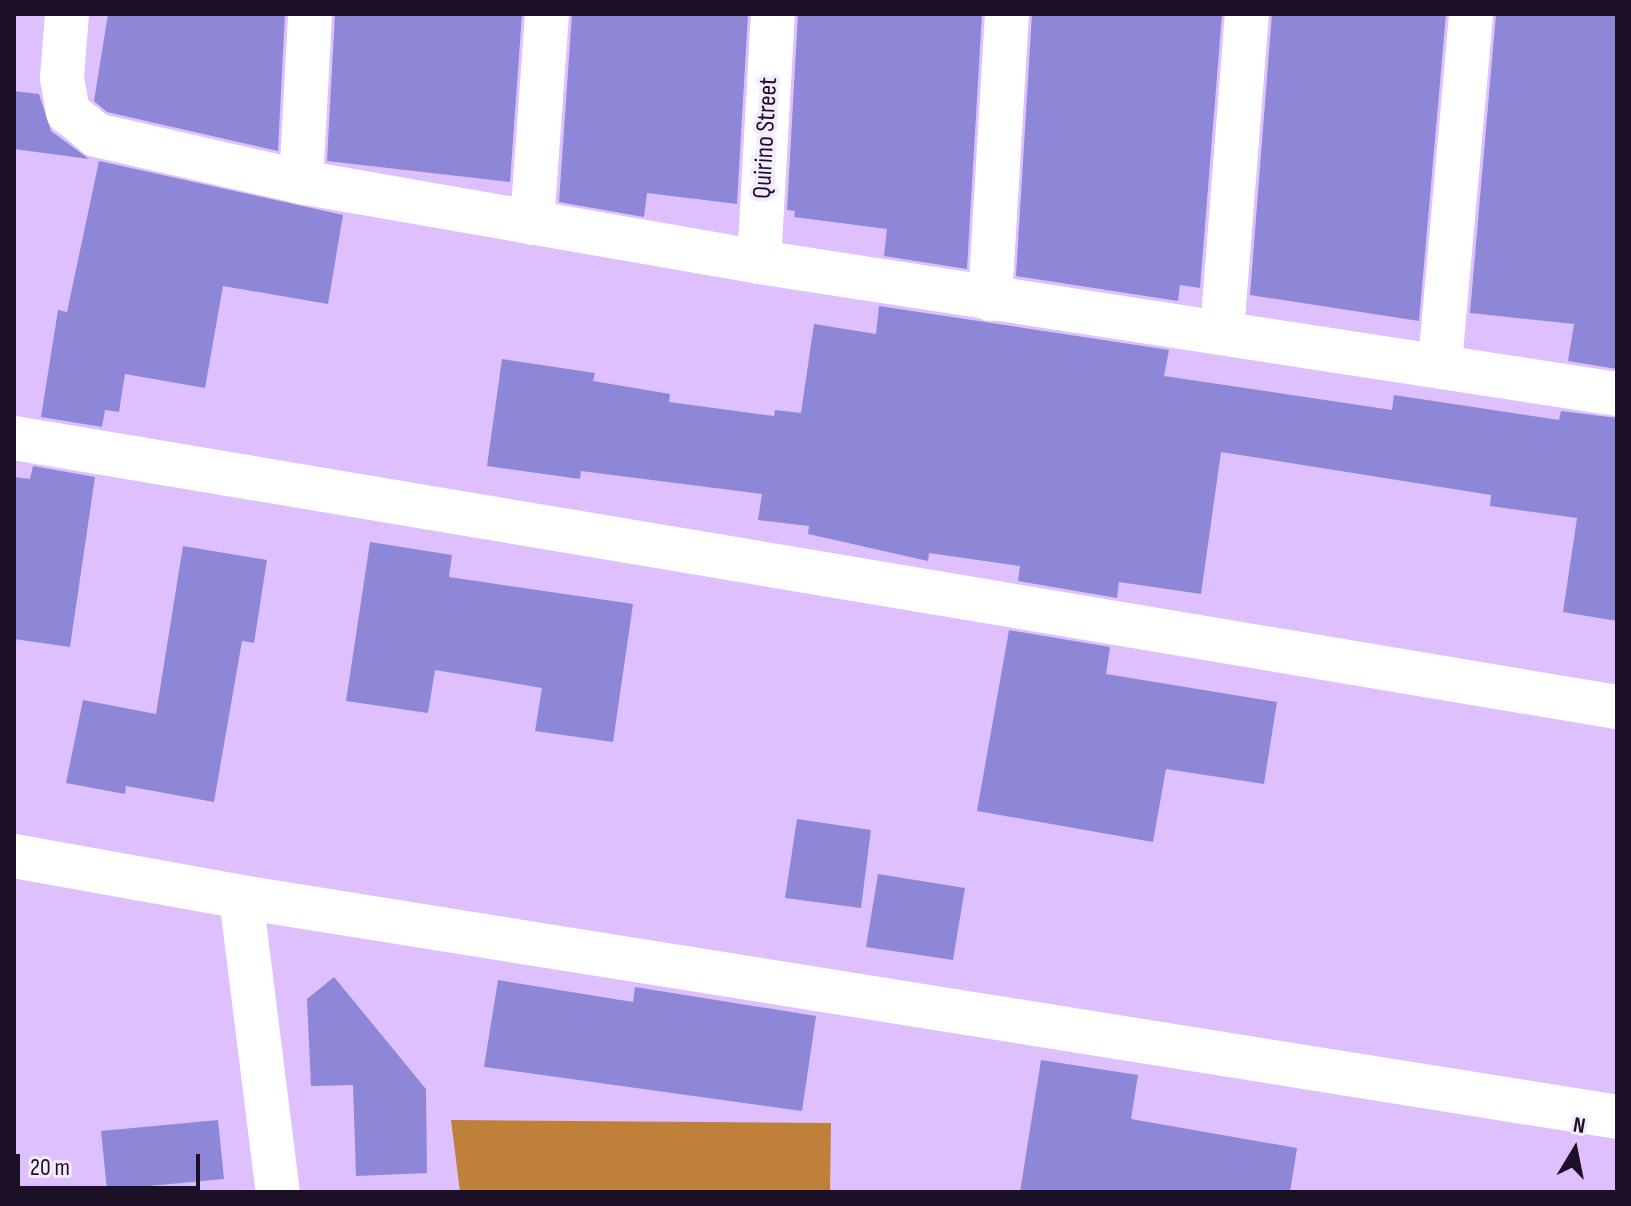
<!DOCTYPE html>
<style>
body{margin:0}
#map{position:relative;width:1631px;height:1206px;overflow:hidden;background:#dec0fe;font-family:"Sofia Sans Condensed",sans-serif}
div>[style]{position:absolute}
.forest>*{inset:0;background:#bf8139}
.building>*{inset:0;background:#8e87d7}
.street>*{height:44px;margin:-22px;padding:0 22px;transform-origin:22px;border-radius:22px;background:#fff}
span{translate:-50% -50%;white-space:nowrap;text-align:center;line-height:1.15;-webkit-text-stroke:8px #f4ebfe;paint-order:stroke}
.street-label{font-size:26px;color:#1b1026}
.frame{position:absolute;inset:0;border:16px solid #1b1026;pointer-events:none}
.north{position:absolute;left:1535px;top:1110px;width:80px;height:80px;-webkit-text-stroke:6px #f4ebfe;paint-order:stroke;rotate:10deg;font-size:22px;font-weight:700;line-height:32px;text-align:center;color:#1b1026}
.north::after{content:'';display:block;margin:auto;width:28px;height:36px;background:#1b1026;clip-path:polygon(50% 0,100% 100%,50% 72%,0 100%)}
.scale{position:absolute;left:16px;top:1154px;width:184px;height:36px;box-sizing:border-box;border:4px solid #1b1026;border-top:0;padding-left:10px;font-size:24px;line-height:28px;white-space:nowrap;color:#1b1026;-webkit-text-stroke:6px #f4ebfe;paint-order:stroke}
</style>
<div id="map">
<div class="forest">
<div style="clip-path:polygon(451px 1120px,831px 1123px,830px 1192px,460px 1192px)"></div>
</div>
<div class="building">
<div style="clip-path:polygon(108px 14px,285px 14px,278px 151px,107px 112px,94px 101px)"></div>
<div style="clip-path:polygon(335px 14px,522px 14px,510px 182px,327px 161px)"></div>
<div style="clip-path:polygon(572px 14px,748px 14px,737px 204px,647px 193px,644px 217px,559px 202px)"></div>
<div style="clip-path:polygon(798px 14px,982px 14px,967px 269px,884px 256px,887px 229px,794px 217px,795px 211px,787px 210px)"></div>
<div style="clip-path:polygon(1032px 14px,1222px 14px,1200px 288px,1180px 285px,1178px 301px,1016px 276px)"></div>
<div style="clip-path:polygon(1272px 14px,1446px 14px,1419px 321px,1250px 295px)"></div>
<div style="clip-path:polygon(1496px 14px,1617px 14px,1617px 369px,1568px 361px,1574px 324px,1470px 313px)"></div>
<div style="clip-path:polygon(14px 91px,39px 94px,51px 131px,89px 159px,14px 149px)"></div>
<div style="clip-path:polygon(99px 161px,343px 215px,328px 304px,223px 286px,205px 388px,125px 374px,119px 412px,105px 410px,102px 427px,41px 417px,58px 310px,67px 312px)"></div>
<div style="clip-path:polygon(879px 306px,1169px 350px,1164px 376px,1392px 410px,1394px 395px,1559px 420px,1561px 411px,1617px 418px,1617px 621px,1563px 612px,1577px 518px,1490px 506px,1491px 495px,1221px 452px,1201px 594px,1119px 582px,1117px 598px,1018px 581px,1020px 566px,929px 553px,928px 561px,808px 534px,809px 526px,758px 520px,762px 494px,581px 471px,580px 479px,487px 466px,502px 359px,595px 373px,593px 381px,670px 394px,669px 402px,774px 416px,775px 410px,801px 413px,814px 324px,876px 334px)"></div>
<div style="clip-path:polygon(33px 466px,95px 477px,70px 647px,14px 639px,14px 477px,30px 479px)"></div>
<div style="clip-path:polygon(370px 542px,452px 555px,449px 577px,633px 604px,613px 742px,535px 731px,542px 688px,435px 670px,428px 713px,346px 701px)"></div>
<div style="clip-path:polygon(183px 546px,267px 560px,254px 643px,242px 641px,214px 802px,126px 786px,125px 794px,66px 783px,83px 700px,156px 714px)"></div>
<div style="clip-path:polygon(1009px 630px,1110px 647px,1106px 674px,1277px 702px,1264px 784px,1166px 769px,1153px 842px,977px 811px)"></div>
<div style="clip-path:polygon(797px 819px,871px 830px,861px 908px,785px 898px)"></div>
<div style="clip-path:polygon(878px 874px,965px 888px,953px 960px,866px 947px)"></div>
<div style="clip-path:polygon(334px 977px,426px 1089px,427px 1173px,356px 1176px,353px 1085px,311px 1086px,307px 999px)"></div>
<div style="clip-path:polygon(498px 980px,633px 1002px,635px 987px,816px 1016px,802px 1111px,484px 1067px)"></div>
<div style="clip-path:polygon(1041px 1060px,1138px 1075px,1131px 1119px,1297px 1148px,1290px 1192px,1020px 1192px)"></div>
<div style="clip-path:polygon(218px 1120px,224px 1179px,107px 1190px,101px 1131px)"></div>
</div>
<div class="street">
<div style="left:67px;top:14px;width:64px;rotate:94.5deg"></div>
<div style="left:62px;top:78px;width:35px;rotate:80deg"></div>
<div style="left:68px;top:112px;width:36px;rotate:39deg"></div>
<div style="left:96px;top:135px;width:210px;rotate:12.9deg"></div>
<div style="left:301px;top:182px;width:465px;rotate:9.9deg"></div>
<div style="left:759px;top:262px;width:868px;rotate:8.75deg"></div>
<div style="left:301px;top:182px;width:168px;rotate:-86.9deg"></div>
<div style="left:532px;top:223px;width:210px;rotate:-85.9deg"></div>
<div style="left:759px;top:262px;width:248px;rotate:-86.8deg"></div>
<div style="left:990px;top:299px;width:286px;rotate:-86.6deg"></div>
<div style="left:1222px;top:331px;width:318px;rotate:-85.5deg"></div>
<div style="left:1440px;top:363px;width:350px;rotate:-84.9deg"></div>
<div style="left:14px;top:438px;width:1625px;rotate:9.53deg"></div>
<div style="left:14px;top:856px;width:231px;rotate:10.2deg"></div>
<div style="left:241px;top:897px;width:1393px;rotate:9.08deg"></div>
<div style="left:241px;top:897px;width:297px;rotate:82.9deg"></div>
</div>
<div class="street-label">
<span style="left:766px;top:138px;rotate:-87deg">Quirino Street</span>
</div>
<div class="frame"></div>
<div class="north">N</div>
<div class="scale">20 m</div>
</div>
